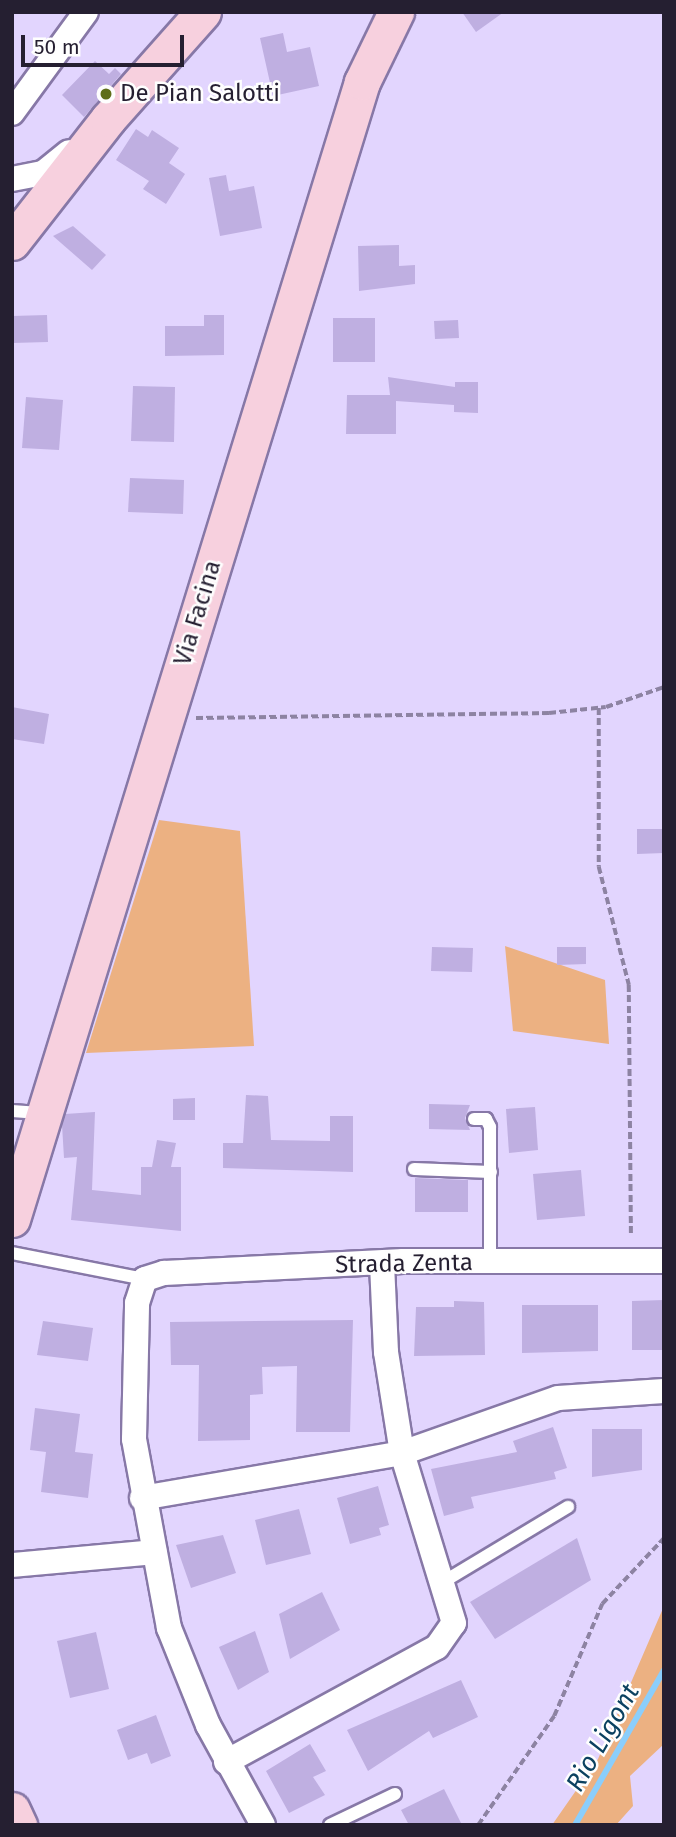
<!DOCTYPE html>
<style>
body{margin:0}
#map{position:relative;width:676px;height:1837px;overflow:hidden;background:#e2d5fe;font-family:"Fira Sans",sans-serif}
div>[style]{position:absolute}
.green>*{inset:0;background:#ecb182}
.stream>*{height:6px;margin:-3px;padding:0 3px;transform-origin:3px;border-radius:3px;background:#8bcefc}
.building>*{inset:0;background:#bfafe1}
.path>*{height:3.5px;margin-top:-1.75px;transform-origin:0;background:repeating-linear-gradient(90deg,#8d83a2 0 7px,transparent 0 10.5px)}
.roads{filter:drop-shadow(2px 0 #8778a7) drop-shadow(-2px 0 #8778a7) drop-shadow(0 2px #8778a7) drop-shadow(0 -2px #8778a7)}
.lane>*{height:12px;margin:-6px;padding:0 6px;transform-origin:6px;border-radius:6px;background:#fff}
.street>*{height:24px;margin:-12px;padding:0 12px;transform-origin:12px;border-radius:12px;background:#fff}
.secondary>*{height:35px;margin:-17.5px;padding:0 17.5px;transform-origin:17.5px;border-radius:17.5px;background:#f7d0de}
.dots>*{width:19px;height:19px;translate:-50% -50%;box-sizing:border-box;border:4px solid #fefefe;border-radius:50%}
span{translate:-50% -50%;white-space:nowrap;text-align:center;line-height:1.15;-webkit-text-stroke:5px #fefefe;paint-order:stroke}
.poi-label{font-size:24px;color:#251f31}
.left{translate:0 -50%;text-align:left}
.street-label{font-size:24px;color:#251f31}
.water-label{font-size:26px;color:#0b4160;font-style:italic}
.frame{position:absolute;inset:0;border:14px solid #251f31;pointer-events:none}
.scale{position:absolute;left:21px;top:35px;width:163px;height:32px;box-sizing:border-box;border:4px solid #251f31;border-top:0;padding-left:9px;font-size:21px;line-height:24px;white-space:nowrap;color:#251f31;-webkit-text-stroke:5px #fefefe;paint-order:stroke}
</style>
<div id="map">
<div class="green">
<div style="clip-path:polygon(159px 820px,240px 831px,254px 1046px,86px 1053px)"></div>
<div style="clip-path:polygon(505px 946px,605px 980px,609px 1044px,513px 1031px)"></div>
<div style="clip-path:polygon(664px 1606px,664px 1744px,630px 1776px,633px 1806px,616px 1825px,552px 1825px,598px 1759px)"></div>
</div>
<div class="stream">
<div style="left:575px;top:1825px;width:179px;rotate:-60.1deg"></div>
</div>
<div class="building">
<div style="clip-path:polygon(462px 12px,504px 12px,476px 32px)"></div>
<div style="clip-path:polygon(283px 33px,287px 52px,310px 47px,319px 86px,273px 96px,260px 38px)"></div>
<div style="clip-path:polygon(95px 61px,109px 74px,115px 68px,121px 74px,84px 117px,62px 95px)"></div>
<div style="clip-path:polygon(136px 129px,148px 137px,152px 130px,179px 148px,169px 163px,185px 174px,166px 204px,143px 189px,149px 181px,116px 160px)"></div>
<div style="clip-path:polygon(226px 175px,229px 191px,254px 186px,262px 228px,220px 236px,209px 178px)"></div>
<div style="clip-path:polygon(73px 226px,106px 255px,92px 270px,53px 236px)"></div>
<div style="clip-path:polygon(399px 245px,399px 266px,415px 265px,415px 284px,359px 291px,358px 246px)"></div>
<div style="clip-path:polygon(47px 315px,48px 342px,12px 343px,12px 316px)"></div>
<div style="clip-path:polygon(204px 315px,224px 315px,224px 355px,165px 356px,165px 326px,204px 326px)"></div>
<div style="clip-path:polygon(333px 318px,375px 318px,375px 362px,333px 362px)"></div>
<div style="clip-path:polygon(458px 320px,459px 338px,435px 339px,434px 321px)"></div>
<div style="clip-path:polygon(388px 377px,455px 387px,455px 382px,478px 382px,478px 413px,454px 412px,454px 405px,396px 401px,396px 434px,346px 434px,347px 395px,390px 395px)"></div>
<div style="clip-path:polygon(133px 386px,175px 387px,174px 442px,131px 441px)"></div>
<div style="clip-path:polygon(26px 397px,63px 400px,59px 450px,22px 448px)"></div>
<div style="clip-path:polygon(130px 478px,184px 480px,183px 514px,128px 512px)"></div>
<div style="clip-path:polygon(12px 707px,49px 714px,44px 744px,12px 739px)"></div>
<div style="clip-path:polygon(637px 829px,664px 829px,664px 853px,637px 854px)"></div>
<div style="clip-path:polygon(432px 947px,473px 948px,472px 972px,431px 971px)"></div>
<div style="clip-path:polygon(557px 947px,586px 947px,586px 964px,557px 965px)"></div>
<div style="clip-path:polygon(246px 1095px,268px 1096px,271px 1140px,330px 1141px,330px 1116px,353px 1116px,353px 1172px,223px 1168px,223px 1143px,243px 1143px)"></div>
<div style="clip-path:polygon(195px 1098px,195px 1120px,173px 1120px,173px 1099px)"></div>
<div style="clip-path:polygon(429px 1104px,470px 1105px,465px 1118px,470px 1130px,429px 1129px)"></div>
<div style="clip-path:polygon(535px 1107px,538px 1150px,509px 1153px,506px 1109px)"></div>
<div style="clip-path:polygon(95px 1112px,92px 1190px,141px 1195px,141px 1167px,152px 1167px,157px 1140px,176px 1143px,171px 1167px,181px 1167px,181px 1231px,71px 1220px,77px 1157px,64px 1158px,62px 1125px,65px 1114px)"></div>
<div style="clip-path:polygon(581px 1170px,585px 1216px,537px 1220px,533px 1174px)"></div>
<div style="clip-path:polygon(415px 1178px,468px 1180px,468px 1212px,415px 1212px)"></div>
<div style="clip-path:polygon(664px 1300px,663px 1350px,632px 1350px,632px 1301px)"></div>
<div style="clip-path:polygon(454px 1301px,484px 1302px,485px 1355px,414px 1356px,416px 1307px,454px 1307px)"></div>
<div style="clip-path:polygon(522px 1305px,598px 1305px,598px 1351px,522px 1353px)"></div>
<div style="clip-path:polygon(353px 1320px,350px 1432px,296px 1432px,297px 1366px,262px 1367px,263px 1394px,250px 1395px,250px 1440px,198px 1441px,199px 1365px,171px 1365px,170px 1322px)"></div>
<div style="clip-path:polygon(43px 1321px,93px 1328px,88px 1361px,37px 1355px)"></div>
<div style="clip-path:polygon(35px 1408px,80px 1414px,75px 1452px,93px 1454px,88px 1498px,41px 1492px,46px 1452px,30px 1450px)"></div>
<div style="clip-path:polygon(553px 1427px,567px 1468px,554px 1472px,556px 1479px,471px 1497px,474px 1508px,444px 1516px,431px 1469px,517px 1452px,513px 1441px)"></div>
<div style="clip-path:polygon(592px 1429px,642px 1429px,642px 1470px,592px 1477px)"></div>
<div style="clip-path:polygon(378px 1486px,389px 1525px,379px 1528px,381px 1535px,350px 1544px,337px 1498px)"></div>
<div style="clip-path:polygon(299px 1509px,311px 1554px,266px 1565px,255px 1520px)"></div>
<div style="clip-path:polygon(223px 1535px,236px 1573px,191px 1588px,176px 1545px)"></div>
<div style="clip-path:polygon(577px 1538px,591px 1580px,495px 1639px,470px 1602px)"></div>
<div style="clip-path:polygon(322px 1592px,340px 1630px,290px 1659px,279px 1614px)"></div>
<div style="clip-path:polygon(255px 1631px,269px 1672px,238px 1690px,219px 1647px)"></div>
<div style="clip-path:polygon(96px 1632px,109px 1689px,70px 1698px,57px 1641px)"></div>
<div style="clip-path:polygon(461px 1680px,478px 1717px,433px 1738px,429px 1731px,368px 1771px,347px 1730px)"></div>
<div style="clip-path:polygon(156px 1715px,171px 1756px,151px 1764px,147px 1753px,128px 1760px,117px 1730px)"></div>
<div style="clip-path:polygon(310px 1744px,326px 1771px,313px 1777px,325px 1795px,289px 1813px,266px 1771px)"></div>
<div style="clip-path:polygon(444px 1789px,462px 1825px,409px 1825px,401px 1810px)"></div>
</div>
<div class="path">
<div style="left:599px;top:708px;width:159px;rotate:90deg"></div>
<div style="left:599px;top:867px;width:122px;rotate:75.7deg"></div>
<div style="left:629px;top:985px;width:252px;rotate:89.5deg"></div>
<div style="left:196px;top:718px;width:353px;rotate:-0.8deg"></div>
<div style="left:549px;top:713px;width:57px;rotate:-6deg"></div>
<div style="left:606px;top:707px;width:61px;rotate:-19deg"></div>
<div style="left:478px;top:1825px;width:133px;rotate:-55.1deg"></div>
<div style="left:554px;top:1716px;width:122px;rotate:-66.8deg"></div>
<div style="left:602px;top:1604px;width:91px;rotate:-46.8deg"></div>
</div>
<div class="roads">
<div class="lane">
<div style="left:12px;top:1111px;width:31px;rotate:4deg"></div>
<div style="left:474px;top:1119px;width:12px"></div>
<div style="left:486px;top:1119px;width:9px;rotate:63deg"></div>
<div style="left:490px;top:1127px;width:136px;rotate:90deg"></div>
<div style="left:414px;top:1169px;width:77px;rotate:2.2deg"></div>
<div style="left:12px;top:1253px;width:136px;rotate:11.1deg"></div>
<div style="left:443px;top:1582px;width:146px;rotate:-31deg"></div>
<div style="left:330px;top:1825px;width:72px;rotate:-25.5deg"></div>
</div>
<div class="street">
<div style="left:12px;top:113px;width:125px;rotate:-53.8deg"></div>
<div style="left:12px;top:179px;width:32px;rotate:-11deg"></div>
<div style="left:43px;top:173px;width:33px;rotate:-39deg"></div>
<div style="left:142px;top:1498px;width:264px;rotate:-9.8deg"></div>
<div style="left:402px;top:1453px;width:165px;rotate:-19.4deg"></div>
<div style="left:558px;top:1398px;width:106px;rotate:-3.8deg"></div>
<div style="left:12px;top:1565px;width:143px;rotate:-5.2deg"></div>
<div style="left:226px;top:1762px;width:240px;rotate:-28.6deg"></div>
<div style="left:437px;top:1647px;width:29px;rotate:-55deg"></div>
<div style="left:454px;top:1623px;width:178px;rotate:-107deg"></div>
<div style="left:402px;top:1453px;width:102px;rotate:-99deg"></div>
<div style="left:386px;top:1352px;width:89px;rotate:-92.6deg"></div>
<div style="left:263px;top:1825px;width:114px;rotate:-118.8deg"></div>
<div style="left:208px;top:1725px;width:105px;rotate:-111.9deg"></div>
<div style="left:169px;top:1628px;width:192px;rotate:-100.5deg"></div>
<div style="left:134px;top:1439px;width:136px;rotate:-88.7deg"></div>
<div style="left:137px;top:1303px;width:25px;rotate:-72deg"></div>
<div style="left:145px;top:1279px;width:20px;rotate:-18deg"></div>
<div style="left:164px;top:1273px;width:239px;rotate:-2.9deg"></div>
<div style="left:403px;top:1261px;width:261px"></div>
</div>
<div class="secondary">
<div style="left:12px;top:242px;width:156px;rotate:-52deg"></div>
<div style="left:108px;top:119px;width:143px;rotate:-48.4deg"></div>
<div style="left:12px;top:1219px;width:1190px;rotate:-72.89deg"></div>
<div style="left:362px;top:82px;width:78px;rotate:-64.1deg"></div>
<div style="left:12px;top:1810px;width:17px;rotate:65deg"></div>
</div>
</div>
<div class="dots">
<div style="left:106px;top:94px;background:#5f6e19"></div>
</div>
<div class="poi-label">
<span class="left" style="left:120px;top:94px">De Pian Salotti</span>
</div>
<div class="street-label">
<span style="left:198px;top:613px;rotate:-73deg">Via Facina</span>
<span style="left:404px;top:1264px;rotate:-1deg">Strada Zenta</span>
</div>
<div class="water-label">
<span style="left:603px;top:1738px;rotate:-60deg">Rio Ligont</span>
</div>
<div class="frame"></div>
<div class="scale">50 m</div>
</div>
